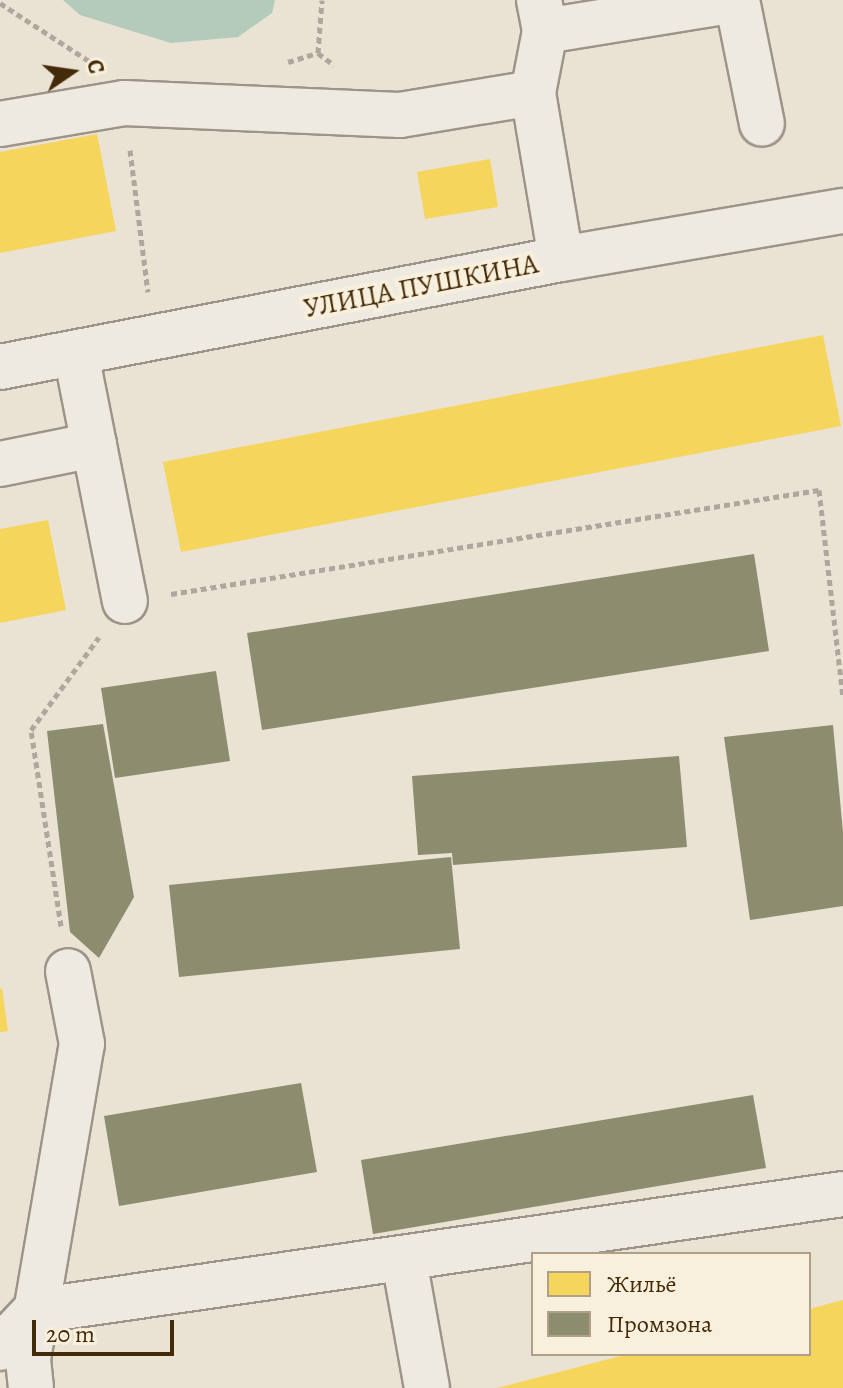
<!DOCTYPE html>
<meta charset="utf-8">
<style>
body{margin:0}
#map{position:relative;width:843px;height:1388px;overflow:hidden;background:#eae2d3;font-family:Alegreya,serif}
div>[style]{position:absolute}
.water>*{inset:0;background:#b4caba}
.homes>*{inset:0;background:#f6d55c}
.industry>*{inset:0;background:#8c8c6e}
.path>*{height:5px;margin-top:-2.5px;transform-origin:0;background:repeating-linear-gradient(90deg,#aea79d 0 6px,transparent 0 10px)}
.roads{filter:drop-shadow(2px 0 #9c9488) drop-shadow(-2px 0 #9c9488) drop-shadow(0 2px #9c9488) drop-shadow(0 -2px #9c9488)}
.minor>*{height:44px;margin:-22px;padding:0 22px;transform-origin:22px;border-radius:22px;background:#eeeae2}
span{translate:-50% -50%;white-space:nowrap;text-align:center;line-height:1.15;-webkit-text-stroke:8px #f8efdc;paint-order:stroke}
.street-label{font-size:28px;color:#432a08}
.legend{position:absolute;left:531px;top:1252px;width:280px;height:104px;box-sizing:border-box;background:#f8efdc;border:2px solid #b0a087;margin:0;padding:10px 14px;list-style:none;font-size:24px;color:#432a08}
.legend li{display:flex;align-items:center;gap:16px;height:40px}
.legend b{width:40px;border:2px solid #b0a087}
.north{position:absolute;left:32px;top:32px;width:80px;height:80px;-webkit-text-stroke:6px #f8efdc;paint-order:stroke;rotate:77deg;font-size:22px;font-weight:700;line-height:32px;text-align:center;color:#432a08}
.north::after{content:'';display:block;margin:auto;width:28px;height:36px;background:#432a08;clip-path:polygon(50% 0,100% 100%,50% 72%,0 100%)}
.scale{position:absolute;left:32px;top:1320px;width:142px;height:36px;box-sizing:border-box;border:4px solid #432a08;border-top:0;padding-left:10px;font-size:24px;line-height:28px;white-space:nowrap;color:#432a08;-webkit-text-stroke:6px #f8efdc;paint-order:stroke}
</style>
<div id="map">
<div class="water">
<div style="clip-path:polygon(63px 0,275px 0,272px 13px,238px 37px,171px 43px,80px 15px)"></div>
</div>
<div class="homes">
<div style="clip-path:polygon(97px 134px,116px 231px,0 253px,0 152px)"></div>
<div style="clip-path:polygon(490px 159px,498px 207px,425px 219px,417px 172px)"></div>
<div style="clip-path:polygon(823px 335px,841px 426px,181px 552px,163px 462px)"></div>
<div style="clip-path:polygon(48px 520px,66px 610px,0 623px,0 529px)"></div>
<div style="clip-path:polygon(2px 988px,8px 1031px,0 1032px,0 989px)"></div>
<div style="clip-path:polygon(843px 1300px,843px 1388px,497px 1388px,628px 1354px,809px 1354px,809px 1309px)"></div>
</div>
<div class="industry">
<div style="clip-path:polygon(754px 554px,769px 651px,262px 730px,247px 633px)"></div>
<div style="clip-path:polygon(216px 671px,230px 761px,115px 778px,101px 688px)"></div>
<div style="clip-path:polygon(103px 724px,134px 897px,99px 958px,70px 932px,47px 731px)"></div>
<div style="clip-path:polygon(833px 725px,843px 832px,843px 906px,750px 920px,724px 737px)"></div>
<div style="clip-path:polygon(679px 756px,687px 847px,453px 865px,452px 853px,418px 855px,412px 776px)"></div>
<div style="clip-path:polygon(451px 857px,460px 949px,179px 977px,169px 885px)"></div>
<div style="clip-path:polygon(301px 1083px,317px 1172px,119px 1206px,104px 1116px)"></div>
<div style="clip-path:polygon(753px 1095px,766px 1168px,373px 1234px,361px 1160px)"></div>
</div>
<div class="path">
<div style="left:0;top:3px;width:106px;rotate:33.1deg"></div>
<div style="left:318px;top:53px;width:20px;rotate:37deg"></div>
<div style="left:288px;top:62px;width:31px;rotate:-17deg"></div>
<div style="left:318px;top:53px;width:53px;rotate:-85.7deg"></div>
<div style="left:130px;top:150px;width:143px;rotate:82.8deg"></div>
<div style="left:171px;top:594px;width:656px;rotate:-9.12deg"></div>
<div style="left:819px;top:490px;width:207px;rotate:83.4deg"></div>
<div style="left:61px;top:926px;width:198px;rotate:-98.7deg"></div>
<div style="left:31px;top:730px;width:115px;rotate:-53.8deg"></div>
</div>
<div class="roads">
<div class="minor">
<div style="left:539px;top:0;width:32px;rotate:79deg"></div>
<div style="left:545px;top:31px;width:63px;rotate:101deg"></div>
<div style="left:533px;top:93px;width:168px;rotate:80.4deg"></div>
<div style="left:737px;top:0;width:126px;rotate:78.6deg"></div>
<div style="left:545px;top:31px;width:193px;rotate:-9.2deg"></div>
<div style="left:0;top:124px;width:126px;rotate:-9.6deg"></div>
<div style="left:124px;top:103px;width:276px;rotate:2.5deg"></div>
<div style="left:400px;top:115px;width:135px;rotate:-9.4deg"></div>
<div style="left:0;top:367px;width:571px;rotate:-10.9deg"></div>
<div style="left:561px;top:259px;width:286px;rotate:-9.7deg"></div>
<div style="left:94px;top:445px;width:159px;rotate:78.8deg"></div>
<div style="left:0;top:464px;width:96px;rotate:-11.4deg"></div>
<div style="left:94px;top:445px;width:93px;rotate:-101.2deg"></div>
<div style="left:404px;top:1260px;width:130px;rotate:79.8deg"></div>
<div style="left:0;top:1348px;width:51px;rotate:-46.6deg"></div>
<div style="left:35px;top:1311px;width:816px;rotate:-8.24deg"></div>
<div style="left:31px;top:1388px;width:29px;rotate:-96deg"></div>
<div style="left:28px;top:1359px;width:320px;rotate:-80.3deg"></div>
<div style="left:82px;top:1044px;width:74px;rotate:-100.9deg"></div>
</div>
</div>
<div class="street-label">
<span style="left:421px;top:286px;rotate:-11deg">УЛИЦА ПУШКИНА</span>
</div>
<ul class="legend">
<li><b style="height:22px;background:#f6d55c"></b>Жильё</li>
<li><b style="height:22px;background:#8c8c6e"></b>Промзона</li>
</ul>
<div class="north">С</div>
<div class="scale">20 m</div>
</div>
